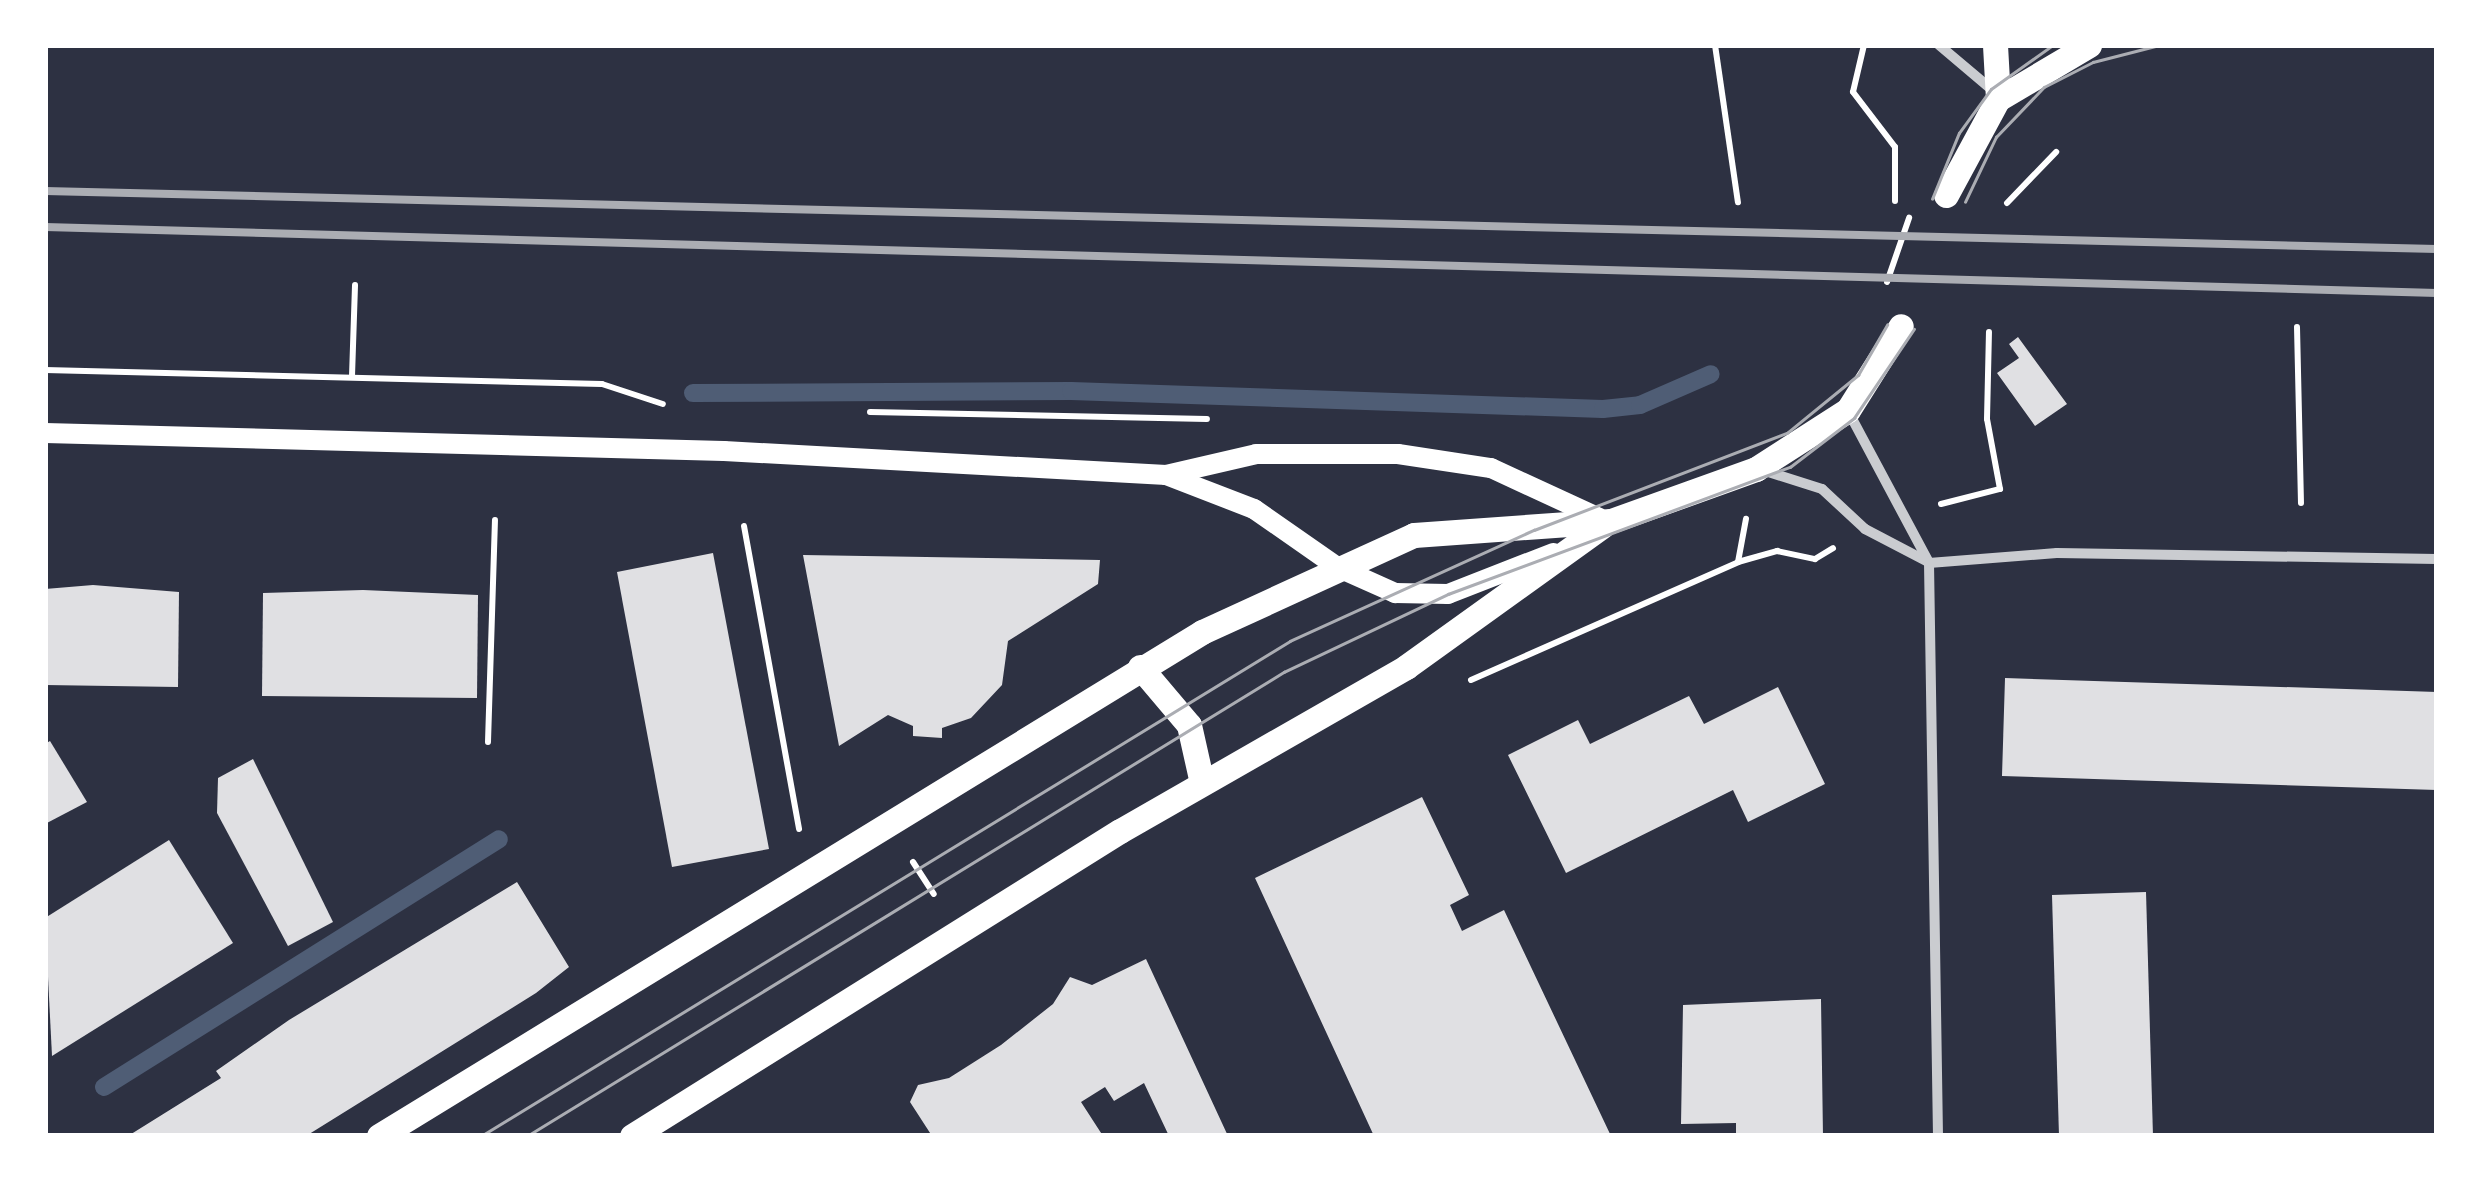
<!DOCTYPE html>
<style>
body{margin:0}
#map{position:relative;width:2482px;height:1181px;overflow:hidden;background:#2d3142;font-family:Lato,sans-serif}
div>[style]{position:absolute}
.stream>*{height:18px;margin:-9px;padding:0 9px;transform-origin:9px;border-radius:9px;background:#4f5d75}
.building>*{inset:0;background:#e0e0e3}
.path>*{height:6px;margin:-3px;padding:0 3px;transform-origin:3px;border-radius:3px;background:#fff}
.minor>*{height:10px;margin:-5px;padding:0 5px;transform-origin:5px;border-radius:5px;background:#caccd0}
.secondary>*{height:20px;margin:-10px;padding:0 10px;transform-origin:10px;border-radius:10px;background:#fff}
.primary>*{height:25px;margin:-12.5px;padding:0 12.5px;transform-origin:12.5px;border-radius:12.5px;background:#fff}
.tram>*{height:2.5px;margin:-1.25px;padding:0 1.25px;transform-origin:1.25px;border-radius:1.25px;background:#abadb3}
.rail>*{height:8px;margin:-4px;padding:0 4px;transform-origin:4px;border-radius:4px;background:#abadb3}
span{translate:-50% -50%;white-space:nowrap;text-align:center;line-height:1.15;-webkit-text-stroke:10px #fff;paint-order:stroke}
.frame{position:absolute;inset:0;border:48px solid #fff;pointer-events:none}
</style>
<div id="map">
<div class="stream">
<div style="left:693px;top:393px;width:378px;rotate:-0.3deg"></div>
<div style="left:1071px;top:391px;width:532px;rotate:1.94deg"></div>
<div style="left:1603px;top:409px;width:37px;rotate:-6deg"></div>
<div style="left:1640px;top:405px;width:77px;rotate:-23.6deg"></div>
<div style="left:104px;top:1087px;width:466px;rotate:-32.1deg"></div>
</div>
<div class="building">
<div style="clip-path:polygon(2018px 337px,2067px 404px,2035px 426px,1997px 373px,2019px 358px,2009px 344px)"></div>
<div style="clip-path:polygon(713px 553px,769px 849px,672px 867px,617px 572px)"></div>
<div style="clip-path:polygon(803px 555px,1100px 560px,1098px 584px,1008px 641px,1002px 685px,971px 718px,942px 728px,942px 738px,913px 736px,913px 726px,888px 715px,839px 746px)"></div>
<div style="clip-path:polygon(93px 585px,179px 592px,178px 687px,45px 685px,45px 589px)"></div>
<div style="clip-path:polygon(363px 590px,478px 595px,477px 698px,262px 696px,263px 593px)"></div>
<div style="clip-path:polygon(2005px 678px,2437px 692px,2437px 790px,2002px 776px)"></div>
<div style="clip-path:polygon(1778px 687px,1825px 784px,1748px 822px,1733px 790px,1566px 873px,1508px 755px,1578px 720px,1590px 744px,1689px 696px,1704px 724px)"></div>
<div style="clip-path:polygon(50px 741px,87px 802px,45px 824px,45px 744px)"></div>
<div style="clip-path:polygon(253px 759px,333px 922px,288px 946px,217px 813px,218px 778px)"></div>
<div style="clip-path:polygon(1422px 797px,1469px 895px,1450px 905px,1462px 931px,1504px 910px,1611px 1136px,1374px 1136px,1255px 878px)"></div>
<div style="clip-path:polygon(169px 840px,233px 943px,52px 1056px,45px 918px)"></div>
<div style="clip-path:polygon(517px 882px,569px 967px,536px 993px,306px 1136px,128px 1136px,221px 1078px,216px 1071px,289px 1020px)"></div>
<div style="clip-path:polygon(2146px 892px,2153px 1136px,2059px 1136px,2052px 895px)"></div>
<div style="clip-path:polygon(1146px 959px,1228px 1136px,1169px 1136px,1144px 1083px,1114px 1101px,1105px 1087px,1081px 1102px,1103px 1136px,932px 1136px,910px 1102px,918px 1085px,949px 1078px,1001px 1045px,1053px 1004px,1070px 977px,1092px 985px)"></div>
<div style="clip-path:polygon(1821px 999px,1823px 1136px,1736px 1136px,1736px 1123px,1681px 1124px,1683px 1005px)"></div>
</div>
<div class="path">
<div style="left:1715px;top:45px;width:159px;rotate:81.7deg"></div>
<div style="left:1864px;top:45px;width:48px;rotate:103.2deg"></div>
<div style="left:1853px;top:92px;width:69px;rotate:52.6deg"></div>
<div style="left:1895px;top:147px;width:54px;rotate:90deg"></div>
<div style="left:2007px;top:203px;width:71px;rotate:-46.1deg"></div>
<div style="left:1887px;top:282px;width:68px;rotate:-71deg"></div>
<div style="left:2297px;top:327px;width:176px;rotate:88.7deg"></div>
<div style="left:45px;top:370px;width:557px;rotate:1.44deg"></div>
<div style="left:602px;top:384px;width:64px;rotate:18.2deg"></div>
<div style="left:352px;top:376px;width:91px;rotate:-88.1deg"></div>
<div style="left:870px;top:412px;width:337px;rotate:1.2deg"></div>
<div style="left:1941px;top:504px;width:61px;rotate:-14.3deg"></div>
<div style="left:2000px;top:489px;width:71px;rotate:-100.5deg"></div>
<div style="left:1987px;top:419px;width:87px;rotate:-88.7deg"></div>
<div style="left:744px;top:526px;width:308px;rotate:79.7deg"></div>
<div style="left:1738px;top:562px;width:44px;rotate:-79.5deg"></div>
<div style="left:1471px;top:680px;width:292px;rotate:-23.8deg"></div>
<div style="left:1738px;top:562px;width:41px;rotate:-15.8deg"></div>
<div style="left:1777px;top:551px;width:39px;rotate:12deg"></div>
<div style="left:1815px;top:559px;width:21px;rotate:-31deg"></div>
<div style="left:488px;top:742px;width:222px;rotate:-88.2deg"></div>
<div style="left:913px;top:862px;width:38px;rotate:57deg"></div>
</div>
<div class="minor">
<div style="left:1939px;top:45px;width:68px;rotate:40.2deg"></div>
<div style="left:1848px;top:411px;width:172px;rotate:61.9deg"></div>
<div style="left:1929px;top:563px;width:573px;rotate:89.1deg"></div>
<div style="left:1762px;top:470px;width:63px;rotate:17.6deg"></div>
<div style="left:1822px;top:489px;width:59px;rotate:42.9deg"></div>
<div style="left:1865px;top:529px;width:71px;rotate:27.6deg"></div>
<div style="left:1929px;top:563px;width:128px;rotate:-4.5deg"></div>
<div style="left:2057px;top:553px;width:380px;rotate:0.9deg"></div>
</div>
<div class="secondary">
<div style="left:45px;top:433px;width:679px;rotate:1.52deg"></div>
<div style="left:724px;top:451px;width:443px;rotate:3.1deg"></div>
<div style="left:1166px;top:475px;width:94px;rotate:21.1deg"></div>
<div style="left:1254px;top:509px;width:101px;rotate:34.9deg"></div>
<div style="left:1337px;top:567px;width:64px;rotate:24.1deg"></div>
<div style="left:1395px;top:593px;width:53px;rotate:1.1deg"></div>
<div style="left:1448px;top:594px;width:113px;rotate:-21.3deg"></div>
<div style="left:1166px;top:475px;width:92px;rotate:-13.1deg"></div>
<div style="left:1256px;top:454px;width:142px"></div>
<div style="left:1398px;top:454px;width:94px;rotate:8.6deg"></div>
<div style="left:1491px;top:468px;width:119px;rotate:24.8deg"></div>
</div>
<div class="primary">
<div style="left:1995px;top:45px;width:54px;rotate:86.8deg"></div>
<div style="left:1946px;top:195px;width:109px;rotate:-61.6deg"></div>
<div style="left:1998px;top:99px;width:106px;rotate:-30.7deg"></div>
<div style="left:1140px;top:667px;width:76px;rotate:49.8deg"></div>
<div style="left:1189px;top:725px;width:59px;rotate:77.4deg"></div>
<div style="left:379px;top:1136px;width:965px;rotate:-31.48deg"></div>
<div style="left:1202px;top:632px;width:233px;rotate:-24.6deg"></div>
<div style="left:1414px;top:535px;width:197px;rotate:-4.1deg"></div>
<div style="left:1611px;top:521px;width:154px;rotate:-19.7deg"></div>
<div style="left:1756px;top:469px;width:109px;rotate:-32.7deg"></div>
<div style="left:1848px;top:410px;width:99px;rotate:-57.8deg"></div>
<div style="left:632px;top:1136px;width:575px;rotate:-32.01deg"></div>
<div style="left:1120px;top:831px;width:330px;rotate:-29.8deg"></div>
<div style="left:1406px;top:667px;width:241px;rotate:-35.7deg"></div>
</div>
<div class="tram">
<div style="left:1932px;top:199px;width:71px;rotate:-67.8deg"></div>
<div style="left:1959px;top:133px;width:54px;rotate:-54deg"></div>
<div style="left:1991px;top:89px;width:76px;rotate:-35.4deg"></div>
<div style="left:1965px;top:202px;width:72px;rotate:-64.5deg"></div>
<div style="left:1996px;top:137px;width:69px;rotate:-46.2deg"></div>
<div style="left:2044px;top:87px;width:55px;rotate:-27deg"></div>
<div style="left:2093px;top:62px;width:68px;rotate:-14.4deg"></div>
<div style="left:481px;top:1136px;width:948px;rotate:-31.46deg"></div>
<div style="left:1290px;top:641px;width:268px;rotate:-24.5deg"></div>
<div style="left:1534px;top:530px;width:271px;rotate:-21deg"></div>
<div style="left:1787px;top:433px;width:92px;rotate:-39.2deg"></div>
<div style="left:1858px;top:375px;width:58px;rotate:-59.9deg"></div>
<div style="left:527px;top:1136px;width:888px;rotate:-31.51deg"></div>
<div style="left:1284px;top:672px;width:182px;rotate:-25.4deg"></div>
<div style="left:1448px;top:594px;width:365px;rotate:-20.4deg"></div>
<div style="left:1790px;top:467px;width:81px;rotate:-37.4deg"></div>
<div style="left:1854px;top:418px;width:107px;rotate:-56deg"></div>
</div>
<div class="rail">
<div style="left:45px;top:191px;width:2393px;rotate:1.39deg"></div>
<div style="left:45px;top:227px;width:2393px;rotate:1.58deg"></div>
</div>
<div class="frame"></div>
</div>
